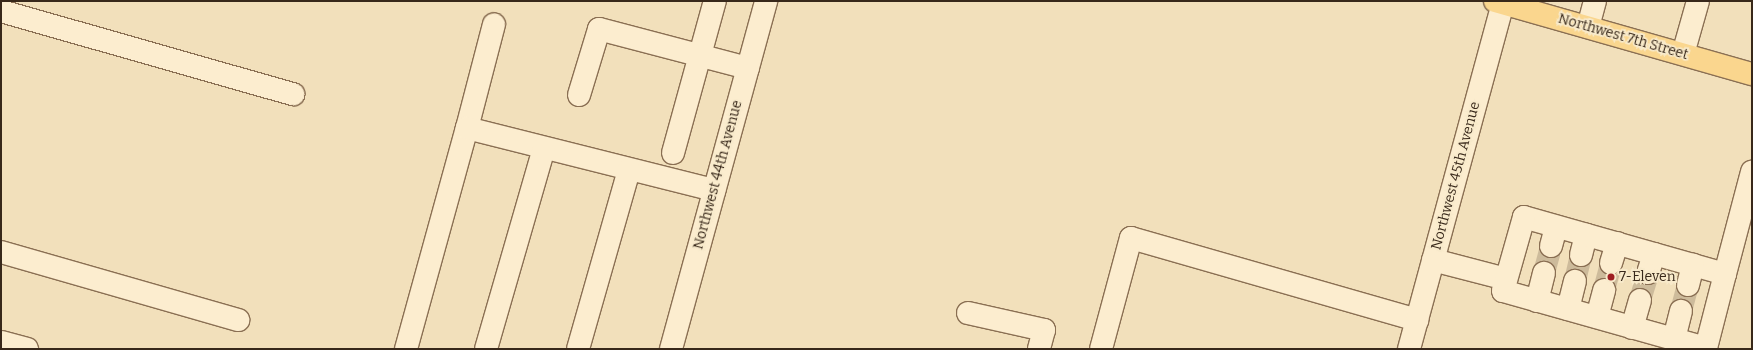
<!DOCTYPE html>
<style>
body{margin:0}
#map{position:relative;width:1753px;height:350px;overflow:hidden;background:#f2e0bb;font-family:Bitter,serif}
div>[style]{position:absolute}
.minor-tunnel>*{height:22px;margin-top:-11px;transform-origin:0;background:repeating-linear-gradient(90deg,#cdbb9b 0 22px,transparent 0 33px)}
.roads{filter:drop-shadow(1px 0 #8a6f53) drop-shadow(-1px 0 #8a6f53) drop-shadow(0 1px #8a6f53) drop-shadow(0 -1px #8a6f53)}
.minor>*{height:22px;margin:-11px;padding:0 11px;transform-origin:11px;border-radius:11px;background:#fcedcf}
.major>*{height:22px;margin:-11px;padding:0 11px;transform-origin:11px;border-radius:11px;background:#fad68e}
.dots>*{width:11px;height:11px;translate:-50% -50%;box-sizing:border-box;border:2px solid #f8eacb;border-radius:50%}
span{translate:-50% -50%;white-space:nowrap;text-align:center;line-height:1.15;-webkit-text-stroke:3.5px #f8eacb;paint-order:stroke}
.street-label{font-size:14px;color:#38281a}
.poi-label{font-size:14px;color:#38281a}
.left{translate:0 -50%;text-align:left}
.frame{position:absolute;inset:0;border:2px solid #38281a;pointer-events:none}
</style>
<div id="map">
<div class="minor-tunnel">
<div style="left:1544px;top:273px;width:28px;rotate:-75deg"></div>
<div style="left:1575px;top:281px;width:27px;rotate:-77deg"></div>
<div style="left:1604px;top:290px;width:28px;rotate:-75deg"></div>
<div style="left:1640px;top:300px;width:28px;rotate:-73deg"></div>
<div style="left:1681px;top:311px;width:27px;rotate:-75deg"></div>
</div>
<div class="roads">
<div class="minor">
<div style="left:1px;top:11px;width:304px;rotate:15.9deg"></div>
<div style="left:1588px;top:27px;width:27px;rotate:-75deg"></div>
<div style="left:1683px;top:54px;width:55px;rotate:-74.2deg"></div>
<div style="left:579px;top:95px;width:69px;rotate:-73.1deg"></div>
<div style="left:599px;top:29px;width:154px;rotate:14.7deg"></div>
<div style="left:467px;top:128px;width:107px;rotate:-75.4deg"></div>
<div style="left:673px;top:153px;width:158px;rotate:-74.6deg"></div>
<div style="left:1551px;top:246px;width:20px;rotate:-75deg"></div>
<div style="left:1px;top:252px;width:247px;rotate:16deg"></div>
<div style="left:1581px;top:255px;width:21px;rotate:-76deg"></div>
<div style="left:1433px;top:260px;width:75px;rotate:14.6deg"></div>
<div style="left:1611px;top:263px;width:21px;rotate:-73deg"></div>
<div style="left:1648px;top:273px;width:20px;rotate:-72deg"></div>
<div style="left:1725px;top:274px;width:209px;rotate:-164.2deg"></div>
<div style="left:1524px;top:217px;width:77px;rotate:105.8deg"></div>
<div style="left:1503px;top:291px;width:211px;rotate:15.7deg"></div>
<div style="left:1706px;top:348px;width:76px;rotate:-75.6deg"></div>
<div style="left:1725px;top:274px;width:106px;rotate:-75.2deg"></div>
<div style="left:1688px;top:285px;width:21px;rotate:-76deg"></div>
<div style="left:1537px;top:301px;width:29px;rotate:-76deg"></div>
<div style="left:1568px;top:309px;width:29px;rotate:-76deg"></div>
<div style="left:968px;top:313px;width:78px;rotate:12.6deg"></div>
<div style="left:1044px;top:330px;width:20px;rotate:105deg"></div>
<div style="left:1597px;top:317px;width:28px;rotate:-75deg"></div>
<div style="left:1632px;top:328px;width:29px;rotate:-74deg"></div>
<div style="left:1674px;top:339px;width:29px;rotate:-76deg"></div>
<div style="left:1px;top:342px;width:27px;rotate:15deg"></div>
<div style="left:406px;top:349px;width:229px;rotate:-74.6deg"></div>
<div style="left:467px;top:128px;width:255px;rotate:14.1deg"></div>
<div style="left:486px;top:349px;width:209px;rotate:-73.9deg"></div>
<div style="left:578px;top:349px;width:186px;rotate:-74.1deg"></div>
<div style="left:671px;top:349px;width:361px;rotate:-74.7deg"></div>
<div style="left:1101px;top:349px;width:115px;rotate:-74.9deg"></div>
<div style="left:1131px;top:238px;width:298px;rotate:16deg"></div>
<div style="left:1409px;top:349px;width:358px;rotate:-74.8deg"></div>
</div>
<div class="major">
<div style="left:1495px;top:1px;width:267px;rotate:15.9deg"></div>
</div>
</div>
<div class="dots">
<div style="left:1611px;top:277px;background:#9e1e22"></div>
</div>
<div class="street-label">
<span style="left:1623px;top:37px;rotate:16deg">Northwest 7th Street</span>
<span style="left:718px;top:175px;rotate:-75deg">Northwest 44th Avenue</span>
<span style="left:1456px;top:176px;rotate:-75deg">Northwest 45th Avenue</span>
</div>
<div class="poi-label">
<span class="left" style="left:1619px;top:277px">7-Eleven</span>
</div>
<div class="frame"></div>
</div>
